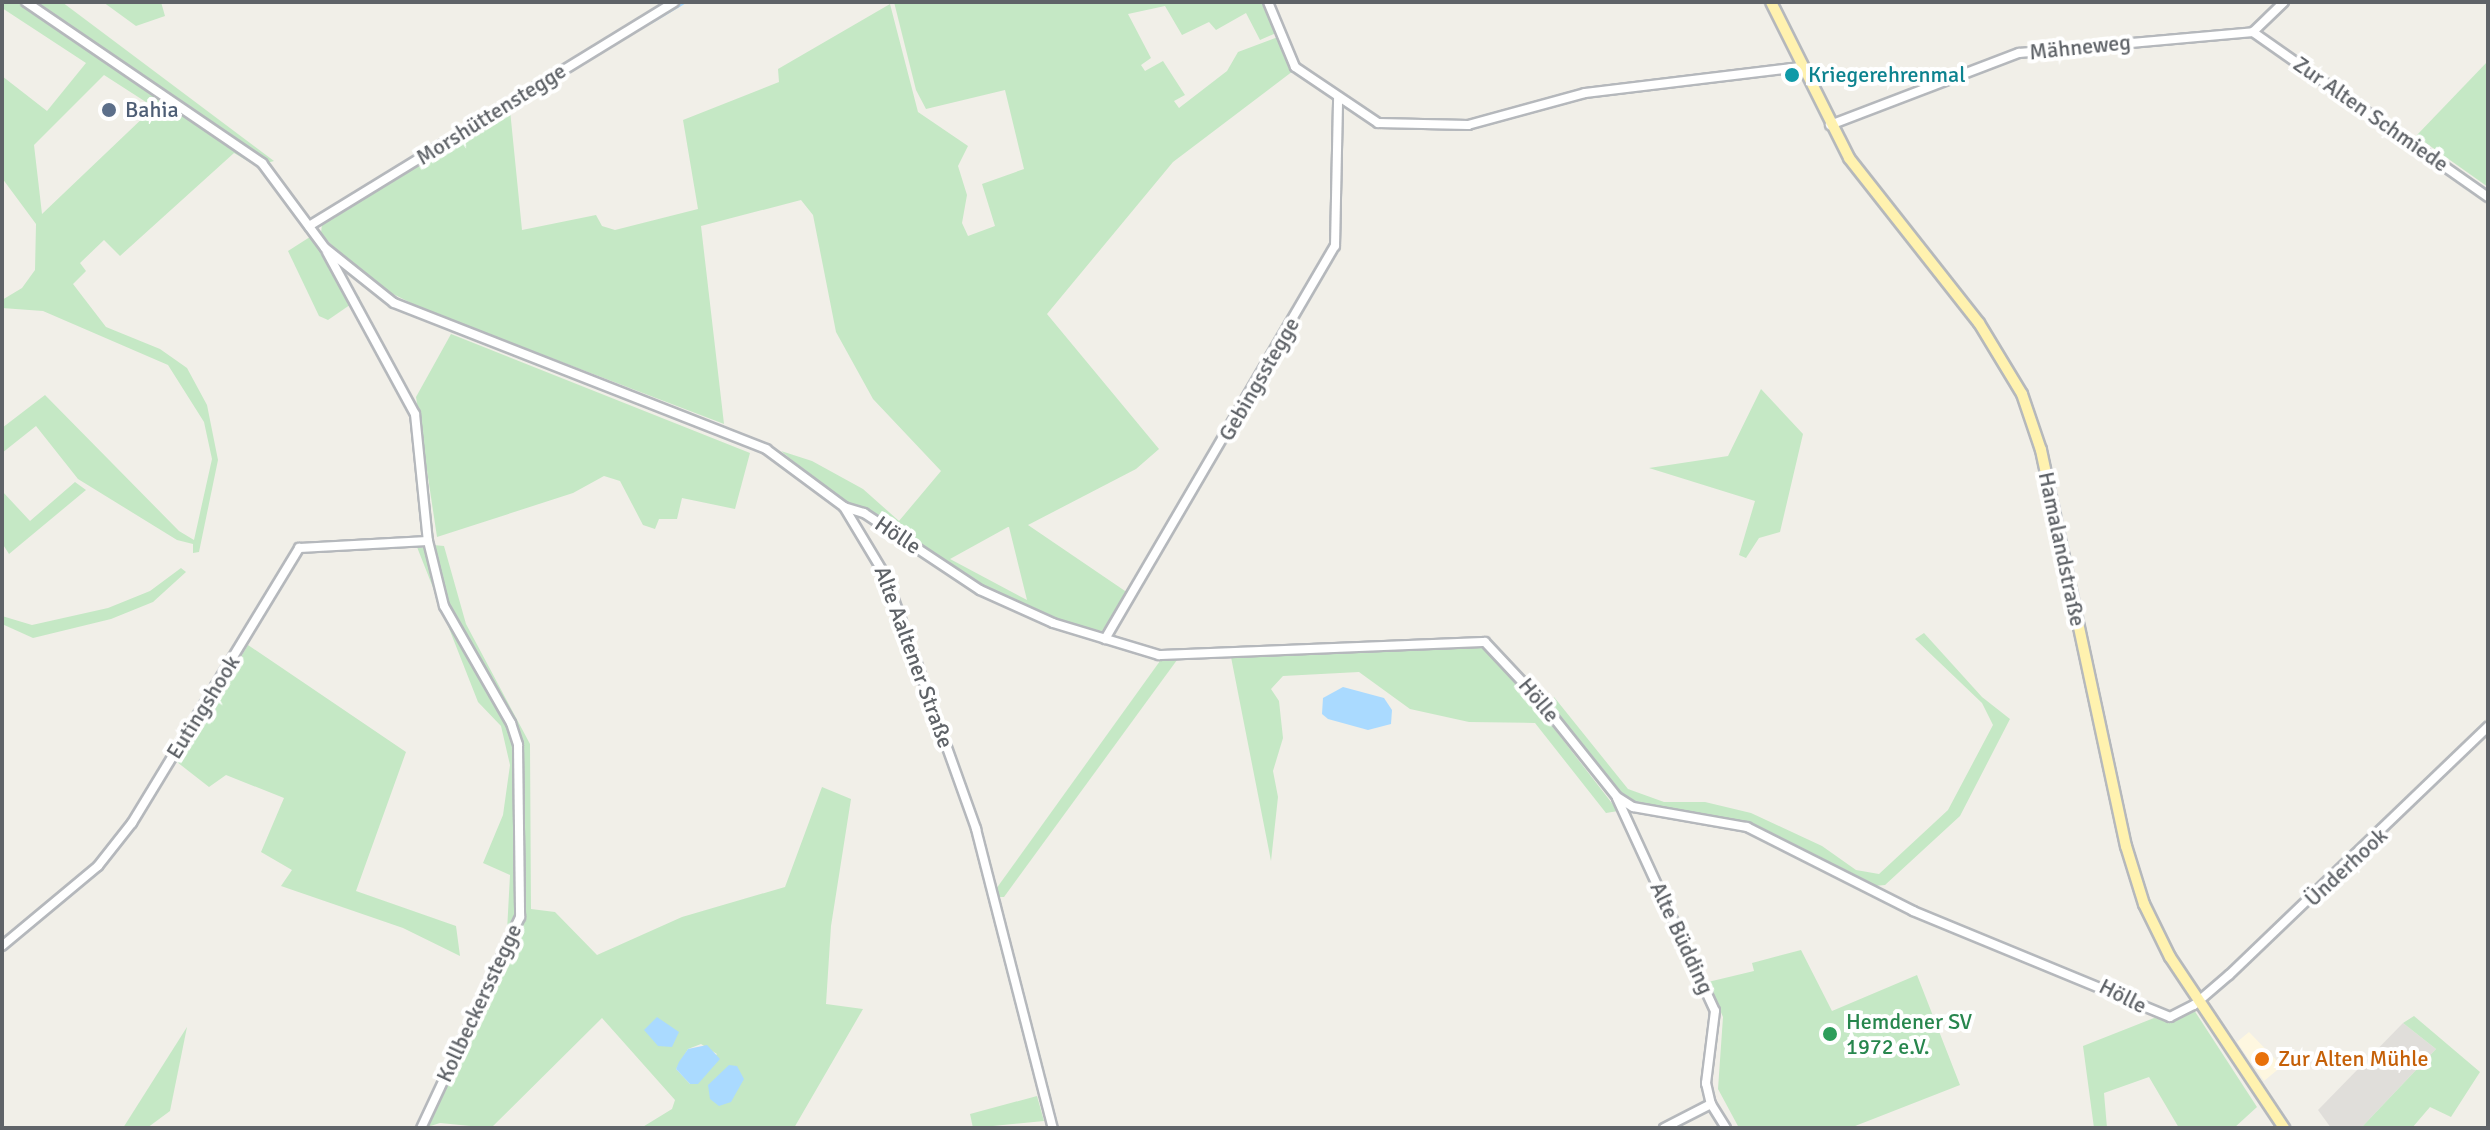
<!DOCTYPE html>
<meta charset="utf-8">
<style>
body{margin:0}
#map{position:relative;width:2490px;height:1130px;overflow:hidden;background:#f1efe8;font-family:Signika,sans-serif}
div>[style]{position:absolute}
.commercial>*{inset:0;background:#fef7e0}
.industrial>*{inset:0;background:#e0deda}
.green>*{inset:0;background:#c5e8c5}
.water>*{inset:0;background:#aadaff}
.stream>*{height:2px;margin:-1px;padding:0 1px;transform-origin:1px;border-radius:1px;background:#aadaff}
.roads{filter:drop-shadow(2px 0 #b5b8bc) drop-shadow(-2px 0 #b5b8bc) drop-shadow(0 2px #b5b8bc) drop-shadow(0 -2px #b5b8bc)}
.minor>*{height:8px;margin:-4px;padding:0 4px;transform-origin:4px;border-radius:4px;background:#fff}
.major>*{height:10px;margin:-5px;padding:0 5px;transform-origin:5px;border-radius:5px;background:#fff2af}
.dots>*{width:22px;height:22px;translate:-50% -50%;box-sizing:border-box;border:4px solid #fff;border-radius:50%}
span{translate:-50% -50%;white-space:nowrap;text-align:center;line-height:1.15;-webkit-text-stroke:8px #fff;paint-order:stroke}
.street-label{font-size:22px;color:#5f6368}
.culture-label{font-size:22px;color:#0d838f}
.left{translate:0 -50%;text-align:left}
.service-label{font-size:22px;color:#4e5e75}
.leisure-label{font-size:22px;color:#27864d}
.food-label{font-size:22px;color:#c56008}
.frame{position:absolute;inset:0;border:4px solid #5f6368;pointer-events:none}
</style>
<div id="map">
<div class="commercial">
<div style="clip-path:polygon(2249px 1032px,2282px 1066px,2264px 1081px,2237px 1042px)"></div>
</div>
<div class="industrial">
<div style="clip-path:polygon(2403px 1023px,2436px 1049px,2361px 1128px,2331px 1128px,2318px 1110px)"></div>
</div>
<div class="green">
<div style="clip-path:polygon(evenodd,2px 2px,62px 2px,274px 161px,256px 166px,234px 153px,120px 256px,104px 240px,80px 263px,86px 271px,73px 284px,106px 327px,160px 349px,187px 368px,207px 405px,218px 460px,199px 552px,193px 553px,193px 544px,177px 540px,78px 479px,36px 426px,2px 453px,2px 428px,45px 395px,179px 531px,194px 540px,212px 459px,204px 422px,168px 365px,43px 311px,2px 308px,2px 300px,22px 288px,35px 270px,36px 224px,2px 178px,2px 76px,47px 111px,86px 63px,2px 8px,2px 2px,104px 75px,149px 104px,148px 113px,42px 214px,34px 145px,104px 75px)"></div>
<div style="clip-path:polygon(103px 2px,161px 2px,165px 16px,136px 26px)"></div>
<div style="clip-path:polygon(evenodd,894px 2px,1261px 2px,1276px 33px,1260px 40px,1246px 13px,1216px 30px,1209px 22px,1182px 35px,1165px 6px,1128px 14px,1151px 58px,1141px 65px,1145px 71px,1163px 61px,1185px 95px,1174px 101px,1179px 108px,1227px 71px,1238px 52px,1278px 37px,1293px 71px,1173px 162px,1047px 314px,1159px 449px,1136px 469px,1028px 525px,1128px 593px,1102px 631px,1055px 620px,981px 588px,865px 510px,845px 504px,781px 451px,812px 461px,863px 489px,899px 521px,941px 471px,873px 399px,836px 332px,813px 215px,801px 200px,701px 226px,724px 424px,423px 309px,383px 289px,344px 259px,321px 233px,322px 224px,510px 110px,522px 230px,596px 215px,602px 226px,615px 230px,698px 209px,683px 120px,779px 82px,778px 69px,890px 4px,918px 112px,968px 146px,958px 166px,967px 195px,962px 223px,968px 236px,995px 226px,982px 184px,1024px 169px,1005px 90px,926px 109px,916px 90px,894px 2px,1008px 527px,1009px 527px,1027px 600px,950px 559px,1008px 527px)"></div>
<div style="clip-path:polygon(2488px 61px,2488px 187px,2416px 136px)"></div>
<div style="clip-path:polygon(313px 235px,360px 298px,328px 320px,319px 316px,288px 251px)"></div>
<div style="clip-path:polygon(451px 334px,750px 453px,735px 509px,682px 498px,677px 519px,659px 519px,655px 529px,643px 525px,620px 481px,604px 476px,573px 493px,437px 537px,416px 397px)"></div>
<div style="clip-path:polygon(1761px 389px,1803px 434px,1780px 532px,1759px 538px,1746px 558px,1739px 555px,1755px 501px,1649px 468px,1728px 456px)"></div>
<div style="clip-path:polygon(75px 482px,86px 490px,9px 554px,2px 543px,2px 491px,30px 521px)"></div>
<div style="clip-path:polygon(evenodd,433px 545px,444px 546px,466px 624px,530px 744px,531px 909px,555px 912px,597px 955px,682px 917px,785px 887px,822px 787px,851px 799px,831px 926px,826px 1004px,863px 1009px,794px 1128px,641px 1128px,672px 1109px,675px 1100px,602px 1018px,491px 1128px,440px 1123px,424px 1128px,430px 1115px,424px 1111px,507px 931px,510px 875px,483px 863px,503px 815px,510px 765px,501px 726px,478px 702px,417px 547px,425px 548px,454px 635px,514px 740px,517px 882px,523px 746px,450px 611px,433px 545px,701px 1044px,717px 1054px,690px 1084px,676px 1069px,688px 1049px,701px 1044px)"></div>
<div style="clip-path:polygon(181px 568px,186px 572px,153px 602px,111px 619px,33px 638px,2px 624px,2px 616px,32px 625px,108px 608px,150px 591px)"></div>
<div style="clip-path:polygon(1924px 633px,1982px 697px,2010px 719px,1960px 816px,1885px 885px,1873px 886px,1749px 824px,1630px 800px,1605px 777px,1550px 704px,1554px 697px,1628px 789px,1664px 802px,1705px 802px,1751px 813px,1822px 846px,1856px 870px,1879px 874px,1948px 810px,1993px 725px,1982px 703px,1915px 639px)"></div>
<div style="clip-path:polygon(1472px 643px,1494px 651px,1618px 811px,1606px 813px,1535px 723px,1469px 722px,1410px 709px,1359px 672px,1283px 676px,1271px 689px,1279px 701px,1283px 738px,1273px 771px,1278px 797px,1271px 861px,1231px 657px)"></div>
<div style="clip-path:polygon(248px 645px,406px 752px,356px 891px,456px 926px,460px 956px,403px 928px,281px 886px,292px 870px,261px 852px,284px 798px,226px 775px,209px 787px,177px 762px)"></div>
<div style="clip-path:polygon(1177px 660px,1004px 897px,999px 897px,996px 889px,1160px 661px)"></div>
<div style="clip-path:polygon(1801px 950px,1832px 1011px,1917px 975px,1960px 1085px,1850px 1128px,1739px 1128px,1718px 1089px,1723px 1017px,1708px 982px,1754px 971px,1752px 963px)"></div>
<div style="clip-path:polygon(2194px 1010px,2257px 1107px,2234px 1128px,2179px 1128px,2149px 1077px,2104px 1093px,2107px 1128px,2094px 1128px,2083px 1046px,2154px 1018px,2176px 1020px)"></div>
<div style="clip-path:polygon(2414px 1016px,2480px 1072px,2451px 1117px,2430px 1107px,2412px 1128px,2361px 1128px,2436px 1049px,2403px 1023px)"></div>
<div style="clip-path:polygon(187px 1027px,170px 1111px,147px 1128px,123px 1128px)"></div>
<div style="clip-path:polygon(1037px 1096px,1044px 1121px,973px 1128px,970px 1114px)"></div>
</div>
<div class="water">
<div style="clip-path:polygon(1343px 687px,1384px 698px,1392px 710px,1391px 724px,1368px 730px,1328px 719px,1322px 714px,1323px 698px)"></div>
<div style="clip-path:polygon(657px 1017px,679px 1032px,672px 1047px,658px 1046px,644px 1030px)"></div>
<div style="clip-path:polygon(707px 1045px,720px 1059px,698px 1084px,690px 1084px,676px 1069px,679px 1062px,688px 1049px)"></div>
<div style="clip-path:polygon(729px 1065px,737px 1066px,744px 1079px,731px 1102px,719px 1106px,710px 1099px,708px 1085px)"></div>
</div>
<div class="stream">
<div style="left:651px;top:23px;width:39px;rotate:-31deg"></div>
</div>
<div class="roads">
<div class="minor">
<div style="left:26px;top:2px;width:286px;rotate:34.3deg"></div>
<div style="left:262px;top:163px;width:106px;rotate:53.5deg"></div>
<div style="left:325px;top:248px;width:88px;rotate:38.6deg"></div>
<div style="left:394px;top:303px;width:400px;rotate:21.4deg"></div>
<div style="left:766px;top:449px;width:97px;rotate:36.6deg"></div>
<div style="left:844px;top:507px;width:82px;rotate:59deg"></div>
<div style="left:886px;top:577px;width:268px;rotate:70.3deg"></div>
<div style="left:976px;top:829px;width:309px;rotate:75.6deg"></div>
<div style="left:1268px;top:2px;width:70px;rotate:67.4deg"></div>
<div style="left:1295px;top:67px;width:100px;rotate:34deg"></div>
<div style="left:1378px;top:123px;width:90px;rotate:1.3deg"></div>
<div style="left:1468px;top:125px;width:121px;rotate:-15.3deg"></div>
<div style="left:1585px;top:93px;width:217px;rotate:-6.9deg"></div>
<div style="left:2253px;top:32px;width:287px;rotate:35.1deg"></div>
<div style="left:1830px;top:125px;width:202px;rotate:-20.9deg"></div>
<div style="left:2019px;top:53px;width:235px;rotate:-5.1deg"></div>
<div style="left:2253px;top:32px;width:43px;rotate:-44.1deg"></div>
<div style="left:309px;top:226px;width:428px;rotate:-31.5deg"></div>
<div style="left:327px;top:252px;width:184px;rotate:61.5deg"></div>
<div style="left:415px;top:414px;width:128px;rotate:84.2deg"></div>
<div style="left:428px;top:541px;width:67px;rotate:76.2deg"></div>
<div style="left:444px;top:606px;width:135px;rotate:60.2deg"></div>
<div style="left:511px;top:723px;width:23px;rotate:72deg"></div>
<div style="left:518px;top:745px;width:172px;rotate:89.3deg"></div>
<div style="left:520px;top:917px;width:233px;rotate:115.1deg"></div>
<div style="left:844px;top:507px;width:21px;rotate:17deg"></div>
<div style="left:864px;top:513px;width:139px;rotate:33.6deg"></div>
<div style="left:980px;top:590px;width:80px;rotate:24.3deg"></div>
<div style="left:1053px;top:623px;width:111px;rotate:16.8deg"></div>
<div style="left:1159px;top:655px;width:326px;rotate:-2.3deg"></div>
<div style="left:1485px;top:642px;width:83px;rotate:46.9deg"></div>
<div style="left:1542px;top:703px;width:120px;rotate:51.4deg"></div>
<div style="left:1617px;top:797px;width:19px;rotate:32deg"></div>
<div style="left:1633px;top:807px;width:116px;rotate:10deg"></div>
<div style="left:1747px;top:827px;width:186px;rotate:26.8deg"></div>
<div style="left:1913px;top:911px;width:278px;rotate:22.4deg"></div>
<div style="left:2170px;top:1017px;width:27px;rotate:-27deg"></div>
<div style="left:2194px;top:1005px;width:46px;rotate:-40.6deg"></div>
<div style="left:2229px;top:975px;width:359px;rotate:-43.8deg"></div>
<div style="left:1105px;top:639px;width:455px;rotate:-59.7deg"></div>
<div style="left:1335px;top:246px;width:149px;rotate:-88.8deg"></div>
<div style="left:1617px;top:798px;width:234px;rotate:65.3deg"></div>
<div style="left:1715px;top:1011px;width:73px;rotate:97.1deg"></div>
<div style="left:1706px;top:1083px;width:22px;rotate:77deg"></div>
<div style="left:1711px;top:1104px;width:28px;rotate:58deg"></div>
<div style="left:2px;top:946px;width:125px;rotate:-39.8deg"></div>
<div style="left:98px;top:866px;width:55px;rotate:-51.7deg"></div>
<div style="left:132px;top:823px;width:322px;rotate:-58.7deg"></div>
<div style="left:299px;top:548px;width:129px;rotate:-3.1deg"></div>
<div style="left:1664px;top:1128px;width:53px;rotate:-27.1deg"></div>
</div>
<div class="major">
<div style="left:1771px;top:2px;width:174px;rotate:63.4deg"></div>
<div style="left:1849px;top:158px;width:210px;rotate:51.8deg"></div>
<div style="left:1979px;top:323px;width:83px;rotate:58.8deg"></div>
<div style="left:2022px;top:394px;width:59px;rotate:71.3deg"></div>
<div style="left:2041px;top:450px;width:405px;rotate:77.9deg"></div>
<div style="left:2126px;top:846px;width:61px;rotate:72.8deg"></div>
<div style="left:2144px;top:904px;width:59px;rotate:63.9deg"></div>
<div style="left:2170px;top:957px;width:206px;rotate:56.3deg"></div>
</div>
</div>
<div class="dots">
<div style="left:1792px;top:75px;background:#0f9aa8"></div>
<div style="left:109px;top:110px;background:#5c6f8a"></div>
<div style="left:1830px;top:1034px;background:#2e9e5b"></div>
<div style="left:2262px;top:1059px;background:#e8710a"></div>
</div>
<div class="street-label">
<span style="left:2080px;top:47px;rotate:-6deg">Mähneweg</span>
<span style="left:491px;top:114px;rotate:-32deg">Morshüttenstegge</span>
<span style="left:2371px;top:114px;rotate:35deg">Zur Alten Schmiede</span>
<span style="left:1259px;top:379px;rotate:-60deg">Gebingsstegge</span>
<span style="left:898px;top:535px;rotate:34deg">Hölle</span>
<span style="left:2062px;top:549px;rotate:78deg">Hamalandstraße</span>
<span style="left:914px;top:657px;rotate:70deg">Alte Aaltener Straße</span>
<span style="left:1539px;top:700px;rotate:50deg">Hölle</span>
<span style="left:203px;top:707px;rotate:-58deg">Eutingshook</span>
<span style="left:2346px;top:867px;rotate:-43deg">Ünderhook</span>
<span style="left:1682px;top:938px;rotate:65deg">Alte Büdding</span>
<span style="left:2123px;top:996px;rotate:27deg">Hölle</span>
<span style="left:479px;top:1003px;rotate:-65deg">Kollbeckersstegge</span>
</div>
<div class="culture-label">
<span class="left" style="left:1808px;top:75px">Kriegerehrenmal</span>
</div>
<div class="service-label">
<span class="left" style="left:125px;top:110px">Bahia</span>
</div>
<div class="leisure-label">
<span class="left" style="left:1846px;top:1034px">Hemdener SV<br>1972 e.V.</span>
</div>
<div class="food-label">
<span class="left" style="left:2278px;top:1059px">Zur Alten Mühle</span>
</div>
<div class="frame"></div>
</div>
